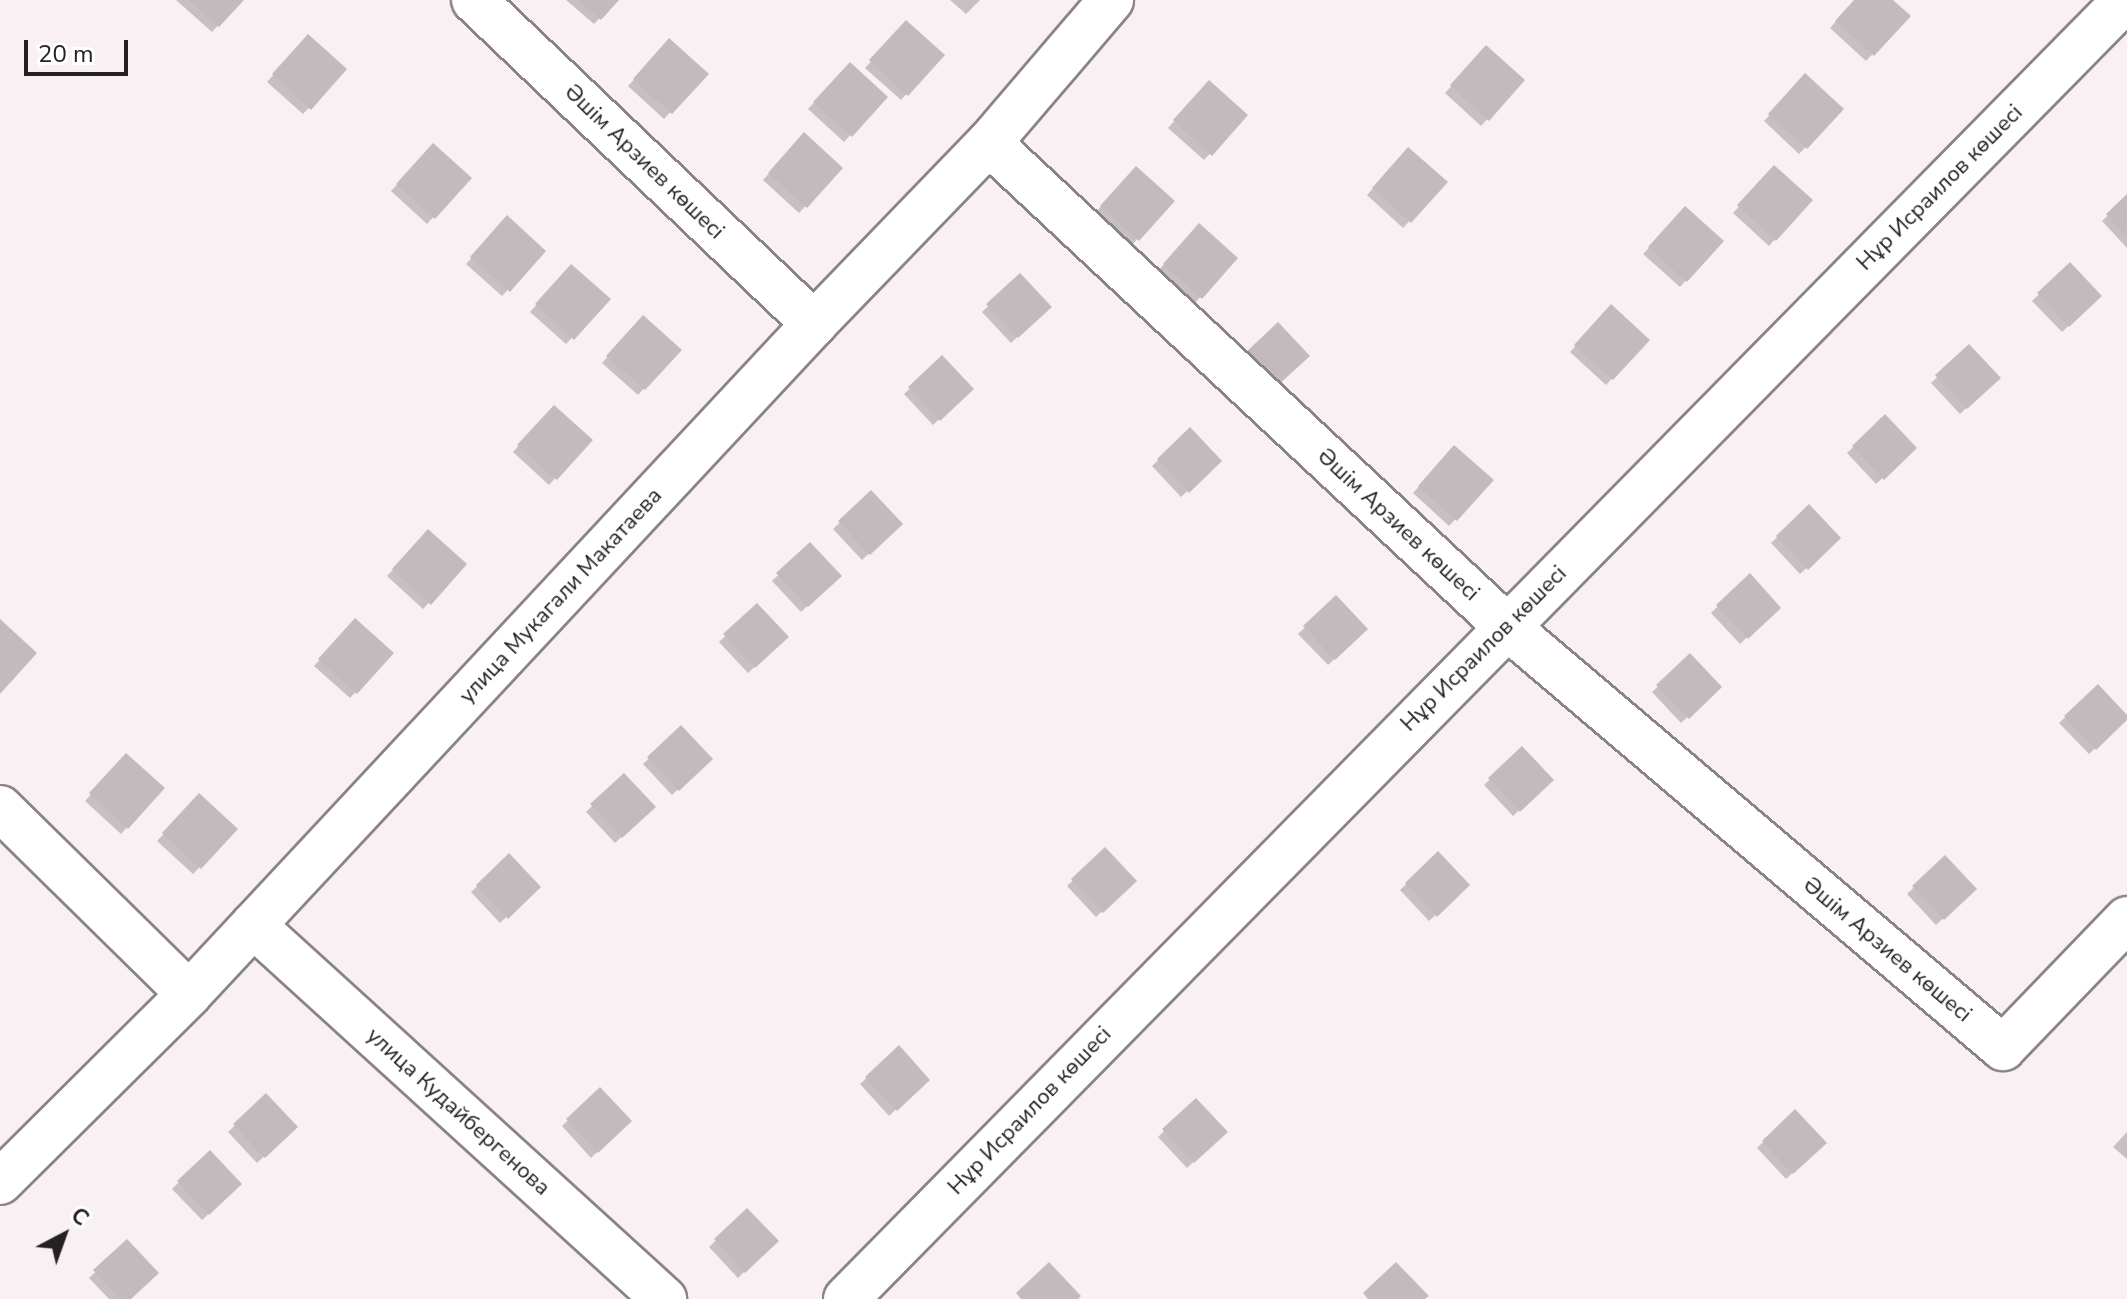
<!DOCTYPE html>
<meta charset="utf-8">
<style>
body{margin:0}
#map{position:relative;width:2127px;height:1299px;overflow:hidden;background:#f8f0f2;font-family:"Nunito Sans",sans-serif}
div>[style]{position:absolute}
.shadow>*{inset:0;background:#0003}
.building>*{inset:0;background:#c3babd}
.roads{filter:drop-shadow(2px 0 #8b8386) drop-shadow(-2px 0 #8b8386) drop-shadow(0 2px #8b8386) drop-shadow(0 -2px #8b8386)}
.minor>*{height:44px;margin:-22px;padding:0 22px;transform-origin:22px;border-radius:22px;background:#fff}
span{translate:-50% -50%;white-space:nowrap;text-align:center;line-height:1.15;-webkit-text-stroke:6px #fff;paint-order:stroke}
.street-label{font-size:22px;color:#242122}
.north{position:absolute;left:24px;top:1195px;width:80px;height:80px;-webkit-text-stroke:6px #fff;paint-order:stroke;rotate:41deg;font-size:22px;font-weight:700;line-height:32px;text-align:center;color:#242122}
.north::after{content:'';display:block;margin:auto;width:28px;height:36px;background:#242122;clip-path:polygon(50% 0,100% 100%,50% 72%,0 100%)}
.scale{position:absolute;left:24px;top:40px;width:104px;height:36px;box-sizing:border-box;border:4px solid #242122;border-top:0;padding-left:10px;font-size:24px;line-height:28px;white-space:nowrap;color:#242122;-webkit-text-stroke:6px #fff;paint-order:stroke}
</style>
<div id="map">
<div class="shadow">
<div style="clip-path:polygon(176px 0,241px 0,212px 32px)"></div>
<div style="clip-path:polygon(566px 0,617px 0,594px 24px)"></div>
<div style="clip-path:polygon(950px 0,980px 0,966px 14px)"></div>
<div style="clip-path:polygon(1856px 0,1890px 0,1908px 16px,1866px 61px,1830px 28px)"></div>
<div style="clip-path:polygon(906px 23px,942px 56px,901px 100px,865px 68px)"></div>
<div style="clip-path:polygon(308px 36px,345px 69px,303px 114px,267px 82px)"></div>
<div style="clip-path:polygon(670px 41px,706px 74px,664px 119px,628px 86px)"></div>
<div style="clip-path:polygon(1486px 48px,1522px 80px,1481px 126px,1445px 93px)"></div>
<div style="clip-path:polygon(850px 64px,885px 97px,844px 142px,808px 109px)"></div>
<div style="clip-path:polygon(1805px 76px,1841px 109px,1799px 154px,1764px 121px)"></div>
<div style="clip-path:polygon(1209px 82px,1246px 115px,1204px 160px,1168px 128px)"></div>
<div style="clip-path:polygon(804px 135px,841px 168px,799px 213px,763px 180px)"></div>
<div style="clip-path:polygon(433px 146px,469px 178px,427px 224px,391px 191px)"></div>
<div style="clip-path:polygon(1408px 150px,1445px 182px,1403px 228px,1367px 195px)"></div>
<div style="clip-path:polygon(1136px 168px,1172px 201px,1131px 246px,1095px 213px)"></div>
<div style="clip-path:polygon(1774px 168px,1810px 200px,1769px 246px,1733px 213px)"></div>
<div style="clip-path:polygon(2127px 197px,2127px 248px,2102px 221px)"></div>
<div style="clip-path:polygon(1685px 209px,1721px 242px,1680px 287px,1643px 254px)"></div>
<div style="clip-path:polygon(507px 218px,543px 251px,502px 296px,466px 264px)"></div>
<div style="clip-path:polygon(1199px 226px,1236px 258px,1194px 304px,1158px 271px)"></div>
<div style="clip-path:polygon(2070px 265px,2100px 296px,2062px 332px,2032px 301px)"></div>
<div style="clip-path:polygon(571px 266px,608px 299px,566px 344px,530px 312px)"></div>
<div style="clip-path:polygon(1020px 276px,1049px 307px,1011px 343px,982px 312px)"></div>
<div style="clip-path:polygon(1611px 307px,1647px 340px,1606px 385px,1570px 352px)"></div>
<div style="clip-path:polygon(643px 318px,679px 350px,638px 395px,602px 363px)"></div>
<div style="clip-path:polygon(1969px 347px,1998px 378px,1960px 414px,1931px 383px)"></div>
<div style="clip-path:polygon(942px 358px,971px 389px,933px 425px,904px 394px)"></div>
<div style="clip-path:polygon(554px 407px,590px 440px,549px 485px,513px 452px)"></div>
<div style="clip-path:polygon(1885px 417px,1915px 448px,1876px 484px,1847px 453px)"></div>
<div style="clip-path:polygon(1190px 430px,1219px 461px,1181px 497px,1152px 466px)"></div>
<div style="clip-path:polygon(1454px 448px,1491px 480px,1449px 526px,1413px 493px)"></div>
<div style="clip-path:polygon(871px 493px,901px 524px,862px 560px,833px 529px)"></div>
<div style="clip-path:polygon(1809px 507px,1839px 538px,1800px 574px,1771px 543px)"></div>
<div style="clip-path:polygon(428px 532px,465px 564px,423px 609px,387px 576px)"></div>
<div style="clip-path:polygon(810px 545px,839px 576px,801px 612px,772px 581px)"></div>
<div style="clip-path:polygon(1749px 576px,1778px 607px,1740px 644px,1711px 613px)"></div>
<div style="clip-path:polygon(1336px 598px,1366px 629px,1328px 665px,1298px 634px)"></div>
<div style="clip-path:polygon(757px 606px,786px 637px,748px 673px,719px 642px)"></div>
<div style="clip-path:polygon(355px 621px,391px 654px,350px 698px,314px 666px)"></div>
<div style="clip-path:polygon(1690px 656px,1719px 687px,1681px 723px,1652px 692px)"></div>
<div style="clip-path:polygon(2097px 687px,2127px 718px,2089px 754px,2059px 723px)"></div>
<div style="clip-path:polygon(681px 728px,710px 759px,672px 795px,643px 764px)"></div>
<div style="clip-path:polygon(1522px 749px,1551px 780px,1513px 816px,1484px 785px)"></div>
<div style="clip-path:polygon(126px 756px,162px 788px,121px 834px,85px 801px)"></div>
<div style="clip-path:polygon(624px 775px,653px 807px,615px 843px,586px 812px)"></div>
<div style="clip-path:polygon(199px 796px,235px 829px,193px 874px,157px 841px)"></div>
<div style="clip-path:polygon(1105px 850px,1134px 881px,1096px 917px,1067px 886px)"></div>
<div style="clip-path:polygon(1438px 854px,1468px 885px,1429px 921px,1400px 890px)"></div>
<div style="clip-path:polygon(509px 856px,538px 887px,500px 923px,471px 892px)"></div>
<div style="clip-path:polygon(1945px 858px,1974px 889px,1936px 925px,1907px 894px)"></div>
<div style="clip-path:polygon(898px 1048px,927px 1080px,889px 1116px,860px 1084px)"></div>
<div style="clip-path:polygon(600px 1090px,629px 1121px,591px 1158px,562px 1126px)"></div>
<div style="clip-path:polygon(266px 1095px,295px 1127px,257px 1163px,228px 1132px)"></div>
<div style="clip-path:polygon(1196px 1100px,1225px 1132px,1187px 1168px,1158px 1137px)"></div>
<div style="clip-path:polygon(1795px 1112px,1824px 1143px,1786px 1179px,1757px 1148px)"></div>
<div style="clip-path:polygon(2127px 1132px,2127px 1159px,2113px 1147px)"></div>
<div style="clip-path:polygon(210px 1152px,240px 1184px,202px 1220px,172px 1189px)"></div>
<div style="clip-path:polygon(747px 1210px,776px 1241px,738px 1278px,709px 1247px)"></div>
<div style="clip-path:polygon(127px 1242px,129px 1299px,109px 1299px,89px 1278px)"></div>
</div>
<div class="building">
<div style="clip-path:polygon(189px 0,244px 0,219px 27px)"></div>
<div style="clip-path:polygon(579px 0,619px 0,601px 20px)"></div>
<div style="clip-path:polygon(1854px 0,1893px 0,1911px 16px,1874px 56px,1835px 21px)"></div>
<div style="clip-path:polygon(906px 20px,945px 55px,908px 96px,869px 60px)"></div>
<div style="clip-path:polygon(308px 34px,347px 69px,311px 110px,272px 74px)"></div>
<div style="clip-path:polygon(669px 38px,709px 74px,672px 114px,633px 79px)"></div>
<div style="clip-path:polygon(1486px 45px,1525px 80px,1489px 121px,1450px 85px)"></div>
<div style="clip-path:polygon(850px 62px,888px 97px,852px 137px,813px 102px)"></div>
<div style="clip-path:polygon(1805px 73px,1844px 109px,1807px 149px,1768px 114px)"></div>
<div style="clip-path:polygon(1209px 80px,1248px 115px,1212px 156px,1173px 120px)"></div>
<div style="clip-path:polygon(804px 132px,843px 168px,807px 208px,768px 173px)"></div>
<div style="clip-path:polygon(433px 143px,472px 178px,435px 219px,396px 184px)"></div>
<div style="clip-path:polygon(1408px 147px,1448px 182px,1411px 223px,1372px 188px)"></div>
<div style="clip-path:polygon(1774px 165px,1813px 200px,1776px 241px,1737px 205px)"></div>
<div style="clip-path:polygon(1136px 166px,1175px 201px,1139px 241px,1100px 206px)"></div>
<div style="clip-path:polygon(2127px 194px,2127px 236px,2106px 214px)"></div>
<div style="clip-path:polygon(1685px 206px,1724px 241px,1687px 282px,1648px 247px)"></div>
<div style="clip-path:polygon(507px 215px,546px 251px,510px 292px,470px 257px)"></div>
<div style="clip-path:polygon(1199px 223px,1238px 258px,1202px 299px,1163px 264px)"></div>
<div style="clip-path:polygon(2070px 262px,2102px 296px,2069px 327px,2037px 293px)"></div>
<div style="clip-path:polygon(571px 264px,611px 299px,574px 340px,535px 304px)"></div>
<div style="clip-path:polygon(1020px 273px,1052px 307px,1018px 338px,986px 304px)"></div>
<div style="clip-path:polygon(1611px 304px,1650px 340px,1613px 380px,1574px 345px)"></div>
<div style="clip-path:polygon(643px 315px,682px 350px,645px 390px,606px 356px)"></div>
<div style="clip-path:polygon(1278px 322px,1310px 356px,1276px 387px,1245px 353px)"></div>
<div style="clip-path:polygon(1969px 344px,2001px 378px,1967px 409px,1935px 375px)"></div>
<div style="clip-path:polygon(942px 355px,974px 389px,940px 421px,908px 387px)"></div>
<div style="clip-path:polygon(554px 405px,593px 440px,557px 480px,517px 445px)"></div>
<div style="clip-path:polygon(1885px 414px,1917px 448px,1884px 480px,1852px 446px)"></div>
<div style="clip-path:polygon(1190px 427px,1222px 461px,1189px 493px,1157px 459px)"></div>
<div style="clip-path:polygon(1454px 445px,1494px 480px,1457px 521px,1418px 486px)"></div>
<div style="clip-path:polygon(871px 490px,903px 524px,870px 555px,838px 521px)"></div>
<div style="clip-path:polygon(1809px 504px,1841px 538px,1808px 570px,1776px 536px)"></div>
<div style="clip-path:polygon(428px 529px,467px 564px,431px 605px,392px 569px)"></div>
<div style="clip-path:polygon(810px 542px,842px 576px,808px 607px,776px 573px)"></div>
<div style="clip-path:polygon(1750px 573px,1781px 608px,1748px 639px,1716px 605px)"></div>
<div style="clip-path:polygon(1336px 595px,1368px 629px,1335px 660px,1303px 626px)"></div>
<div style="clip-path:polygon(757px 603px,789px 637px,755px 668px,723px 634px)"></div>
<div style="clip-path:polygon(355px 618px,394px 653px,357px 694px,318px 659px)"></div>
<div style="clip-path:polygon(0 619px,37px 653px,0 694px)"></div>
<div style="clip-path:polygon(1690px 653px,1722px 687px,1689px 719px,1656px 685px)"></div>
<div style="clip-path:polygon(2098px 684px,2127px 715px,2127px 720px,2096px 750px,2064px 716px)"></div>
<div style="clip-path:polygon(681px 725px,713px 759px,679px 791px,647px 757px)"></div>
<div style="clip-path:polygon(1522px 746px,1554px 780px,1520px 812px,1488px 778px)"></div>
<div style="clip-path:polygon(126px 753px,165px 788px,128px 829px,89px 793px)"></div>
<div style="clip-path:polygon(624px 773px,656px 807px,622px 838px,590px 804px)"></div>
<div style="clip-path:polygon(199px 793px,238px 829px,201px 869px,162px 833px)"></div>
<div style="clip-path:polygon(1105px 847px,1137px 881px,1103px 913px,1071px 879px)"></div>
<div style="clip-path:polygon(1438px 851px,1470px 885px,1437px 917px,1405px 883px)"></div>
<div style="clip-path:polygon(509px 853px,541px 887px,508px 919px,476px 885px)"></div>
<div style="clip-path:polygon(1945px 855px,1977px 889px,1944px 920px,1912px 886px)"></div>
<div style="clip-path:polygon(899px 1045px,930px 1080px,897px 1111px,865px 1077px)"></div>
<div style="clip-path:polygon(600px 1087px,632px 1121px,598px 1153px,566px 1119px)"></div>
<div style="clip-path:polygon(266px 1093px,298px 1127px,265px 1158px,233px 1124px)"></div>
<div style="clip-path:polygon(1196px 1098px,1228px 1132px,1194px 1163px,1162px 1129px)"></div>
<div style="clip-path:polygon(1795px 1109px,1827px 1143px,1793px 1174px,1762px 1141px)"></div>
<div style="clip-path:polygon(210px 1150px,242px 1184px,209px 1215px,177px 1181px)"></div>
<div style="clip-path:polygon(747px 1208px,779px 1241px,745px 1273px,714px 1239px)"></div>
<div style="clip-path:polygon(127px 1239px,159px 1273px,131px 1299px,120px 1299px,93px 1270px)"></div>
<div style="clip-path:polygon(1049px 1262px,1081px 1296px,1078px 1299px,1021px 1299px,1016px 1293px)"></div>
<div style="clip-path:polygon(1396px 1262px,1429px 1296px,1425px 1299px,1368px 1299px,1363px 1293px)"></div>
</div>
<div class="roads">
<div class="minor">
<div style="left:474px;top:0;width:470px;rotate:43.6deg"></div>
<div style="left:989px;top:143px;width:708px;rotate:43.05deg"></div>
<div style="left:1506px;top:626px;width:652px;rotate:40.33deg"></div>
<div style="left:2003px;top:1048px;width:179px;rotate:-46.1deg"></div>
<div style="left:0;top:808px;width:265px;rotate:44.5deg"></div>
<div style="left:253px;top:925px;width:556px;rotate:42.3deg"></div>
<div style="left:0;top:1182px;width:267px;rotate:-44.8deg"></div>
<div style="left:189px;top:994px;width:916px;rotate:-46.99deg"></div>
<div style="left:814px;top:324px;width:252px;rotate:-46deg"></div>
<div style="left:989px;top:143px;width:188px;rotate:-49.5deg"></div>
<div style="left:846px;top:1299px;width:1823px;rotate:-45.44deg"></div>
</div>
</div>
<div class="street-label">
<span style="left:644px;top:162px;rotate:44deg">Әшім Арзиев көшесі</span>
<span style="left:1940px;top:188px;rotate:-45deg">Нұр Исраилов көшесі</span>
<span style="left:1398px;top:525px;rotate:43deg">Әшім Арзиев көшесі</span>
<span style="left:561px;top:596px;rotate:-47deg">улица Мукагали Макатаева</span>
<span style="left:1484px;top:649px;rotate:-45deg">Нұр Исраилов көшесі</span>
<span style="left:1887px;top:950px;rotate:40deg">Әшім Арзиев көшесі</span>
<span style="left:1030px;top:1111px;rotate:-46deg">Нұр Исраилов көшесі</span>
<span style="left:458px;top:1112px;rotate:42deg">улица Кудайбергенова</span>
</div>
<div class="north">С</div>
<div class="scale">20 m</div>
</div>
